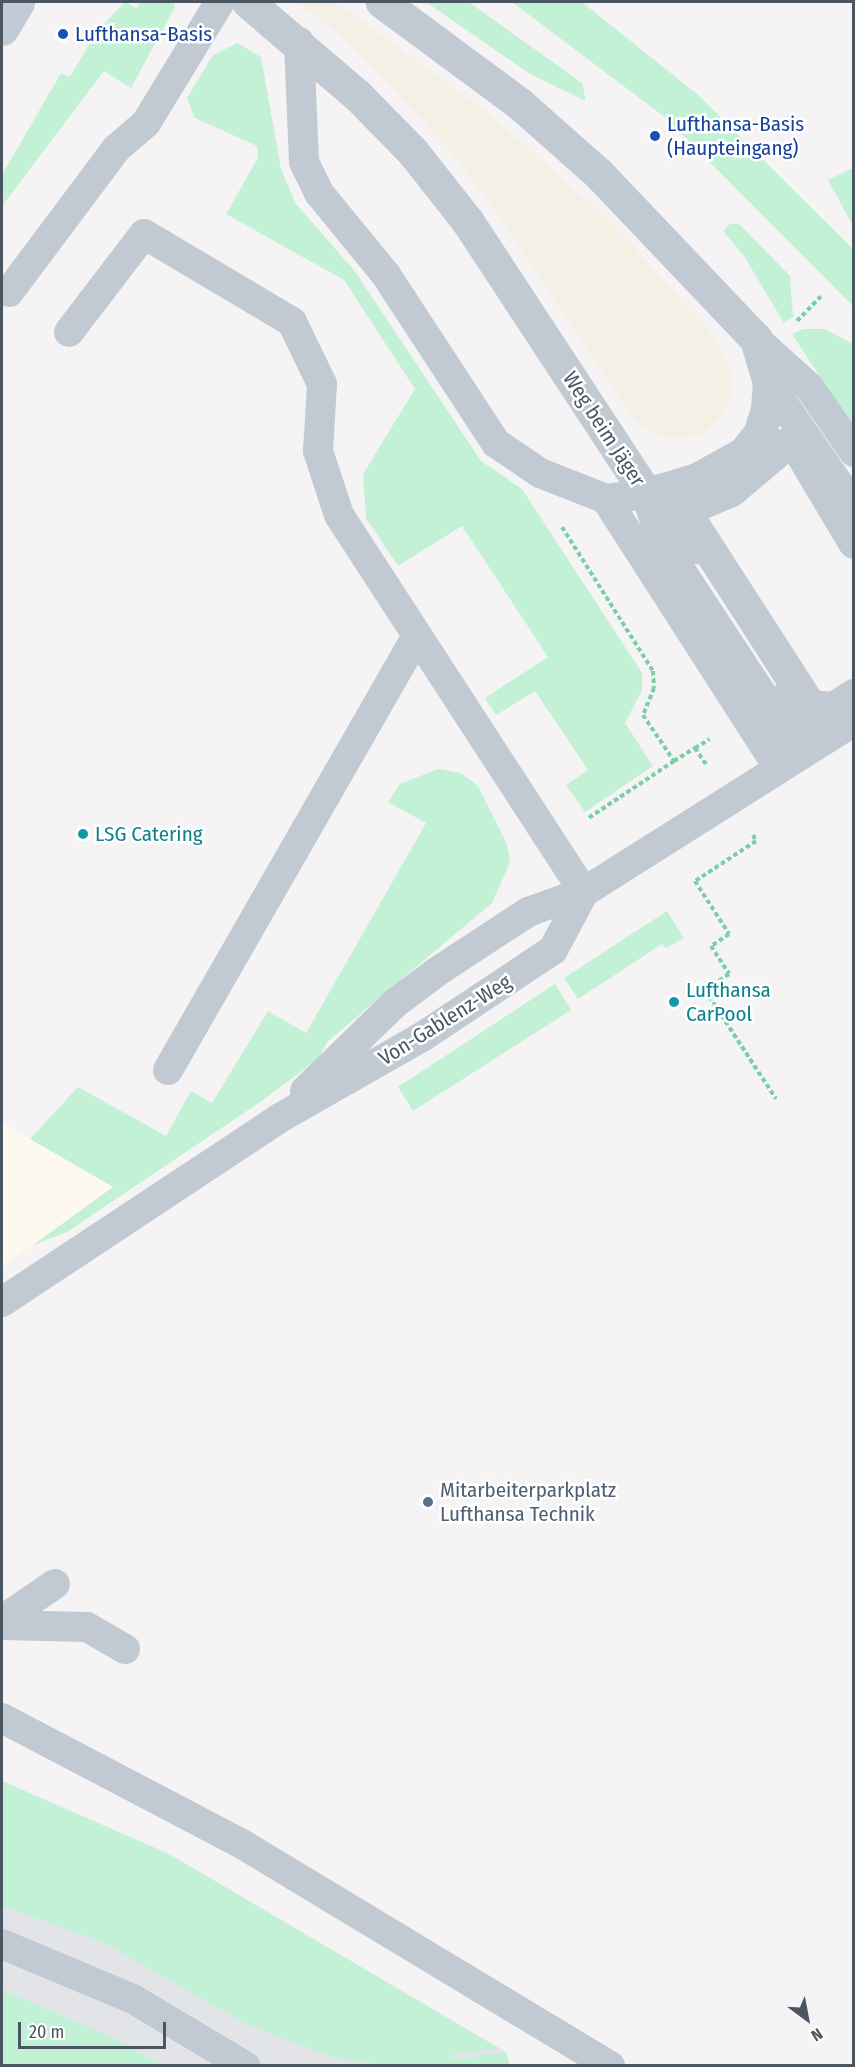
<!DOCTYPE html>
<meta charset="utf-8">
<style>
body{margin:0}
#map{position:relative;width:855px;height:2067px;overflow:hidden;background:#f5f3f3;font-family:"Fira Sans Condensed",sans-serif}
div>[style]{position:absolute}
.commercial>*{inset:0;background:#fdf9ef}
.airport>*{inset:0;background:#e2e4e7}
.green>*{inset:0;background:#c3f1d5}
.sand>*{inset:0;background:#f5f0e5}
.path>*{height:4px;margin-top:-2px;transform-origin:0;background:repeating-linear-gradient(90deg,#7ad0a6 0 4.5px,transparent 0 7.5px)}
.lane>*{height:30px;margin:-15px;padding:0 15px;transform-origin:15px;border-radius:15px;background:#c1cad2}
.street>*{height:33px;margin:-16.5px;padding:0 16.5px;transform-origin:16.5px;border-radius:16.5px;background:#c1cad2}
.secondary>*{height:33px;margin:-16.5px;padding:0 16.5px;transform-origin:16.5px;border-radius:16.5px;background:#c1cbd6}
.dots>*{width:16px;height:16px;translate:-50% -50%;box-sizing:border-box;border:3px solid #fff;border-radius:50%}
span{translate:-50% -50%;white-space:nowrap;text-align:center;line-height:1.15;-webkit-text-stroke:5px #fff;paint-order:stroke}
.transit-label{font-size:21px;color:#164399}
.left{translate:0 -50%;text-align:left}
.street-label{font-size:21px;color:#4a5661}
.culture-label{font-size:21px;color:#0d838f}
.service-label{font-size:21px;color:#4e5e75}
.frame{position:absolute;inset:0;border:3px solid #4a5661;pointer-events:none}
.north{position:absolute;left:777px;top:1989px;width:60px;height:60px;-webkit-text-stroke:4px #fff;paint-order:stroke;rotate:148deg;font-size:16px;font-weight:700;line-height:24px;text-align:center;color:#4a5661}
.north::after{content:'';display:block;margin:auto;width:21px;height:27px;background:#4a5661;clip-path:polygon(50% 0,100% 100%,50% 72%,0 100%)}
.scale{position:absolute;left:18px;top:2022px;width:148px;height:27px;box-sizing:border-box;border:3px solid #4a5661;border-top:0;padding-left:8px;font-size:18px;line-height:21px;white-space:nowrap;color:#4a5661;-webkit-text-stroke:4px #fff;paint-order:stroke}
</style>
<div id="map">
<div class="commercial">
<div style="clip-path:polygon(2px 1122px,114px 1187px,2px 1267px)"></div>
</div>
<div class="airport">
<div style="clip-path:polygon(2px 1781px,169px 1854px,506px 2052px,510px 2065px,2px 2065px)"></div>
</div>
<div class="green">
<div style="clip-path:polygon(125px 2px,136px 8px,141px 2px,174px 2px,175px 7px,131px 88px,104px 71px,2px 206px,2px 175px,61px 73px,70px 77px,97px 31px)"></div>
<div style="clip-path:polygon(426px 2px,469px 2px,582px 83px,586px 101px,530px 74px)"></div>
<div style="clip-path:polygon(512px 2px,582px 2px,697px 94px,853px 249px,853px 306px,666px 118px)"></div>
<div style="clip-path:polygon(237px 43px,261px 57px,281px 169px,296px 204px,354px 270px,481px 461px,522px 489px,642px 673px,642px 690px,625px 723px,653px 766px,585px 812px,566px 785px,588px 770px,535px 691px,496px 715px,485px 698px,548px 657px,462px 526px,398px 566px,366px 518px,363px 474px,415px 389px,344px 280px,226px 214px,258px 158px,257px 146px,195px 118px,187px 98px,213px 55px)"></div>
<div style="clip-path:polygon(853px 168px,853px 226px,828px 180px)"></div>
<div style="clip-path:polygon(730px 224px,739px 224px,790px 276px,793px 317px,784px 323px,744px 256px,723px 231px)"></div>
<div style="clip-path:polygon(803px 329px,824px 329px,853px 344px,853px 427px,792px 334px)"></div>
<div style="clip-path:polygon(438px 769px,461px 773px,478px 786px,507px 844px,510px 862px,492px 903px,327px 1042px,319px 1058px,263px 1100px,67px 1232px,33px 1245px,113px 1187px,30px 1139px,78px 1087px,166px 1136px,191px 1091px,212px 1103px,268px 1011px,306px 1033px,426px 823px,388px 802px,400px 784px)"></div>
<div style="clip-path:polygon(667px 911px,684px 938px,666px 948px,662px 944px,578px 999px,564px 978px)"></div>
<div style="clip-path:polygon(555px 984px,571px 1010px,413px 1111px,398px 1087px)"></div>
<div style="clip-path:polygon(2px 1781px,169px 1854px,498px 2048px,450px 2055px,453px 2060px,506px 2052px,510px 2065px,389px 2066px,331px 2057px,248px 2025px,103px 1942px,2px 1906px)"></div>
<div style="clip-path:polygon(2px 1990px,108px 2035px,161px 2065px,2px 2065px)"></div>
</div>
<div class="sand">
<div style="clip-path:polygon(298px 2px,334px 2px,350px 12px,489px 114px,611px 222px,711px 333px,731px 367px,731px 396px,720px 418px,704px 433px,681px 439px,658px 436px,634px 420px,484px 195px,440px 139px,348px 42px)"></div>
</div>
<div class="path">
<div style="left:797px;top:321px;width:37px;rotate:-46deg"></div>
<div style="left:562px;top:527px;width:170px;rotate:57.7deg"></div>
<div style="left:653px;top:671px;width:17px;rotate:87deg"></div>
<div style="left:654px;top:688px;width:29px;rotate:112deg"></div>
<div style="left:643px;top:715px;width:55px;rotate:56deg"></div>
<div style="left:674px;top:761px;width:105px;rotate:146.3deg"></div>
<div style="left:695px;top:748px;width:17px;rotate:-31deg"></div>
<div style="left:674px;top:761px;width:25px;rotate:-32deg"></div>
<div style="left:695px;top:748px;width:22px;rotate:56deg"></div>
<div style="left:753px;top:835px;width:7px;rotate:63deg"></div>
<div style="left:756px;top:841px;width:73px;rotate:146.7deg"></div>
<div style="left:695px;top:881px;width:63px;rotate:57.3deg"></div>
<div style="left:729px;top:934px;width:22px;rotate:146deg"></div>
<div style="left:711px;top:946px;width:33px;rotate:57deg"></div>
<div style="left:729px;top:974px;width:29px;rotate:146deg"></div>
<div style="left:705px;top:990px;width:130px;rotate:56.9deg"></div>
</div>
<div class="lane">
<div style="left:299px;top:42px;width:120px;rotate:87.6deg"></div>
<div style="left:304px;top:162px;width:34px;rotate:64deg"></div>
<div style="left:319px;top:193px;width:106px;rotate:50.7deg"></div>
<div style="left:386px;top:275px;width:201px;rotate:56.8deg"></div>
<div style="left:496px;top:443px;width:53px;rotate:34.3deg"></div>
<div style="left:540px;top:473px;width:71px;rotate:21.5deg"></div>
<div style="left:606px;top:499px;width:41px;rotate:-7deg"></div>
<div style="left:647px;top:494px;width:51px;rotate:43.4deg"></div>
<div style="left:684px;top:529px;width:24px;rotate:57deg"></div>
<div style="left:9px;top:292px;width:179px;rotate:-53.2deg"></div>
<div style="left:116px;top:149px;width:40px;rotate:-41deg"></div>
<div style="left:146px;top:123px;width:142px;rotate:-58.6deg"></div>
<div style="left:69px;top:332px;width:123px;rotate:-52.6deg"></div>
<div style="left:144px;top:234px;width:172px;rotate:30.7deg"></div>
<div style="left:292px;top:322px;width:69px;rotate:64.2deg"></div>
<div style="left:322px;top:384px;width:67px;rotate:93.4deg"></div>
<div style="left:318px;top:451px;width:67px;rotate:71.8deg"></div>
<div style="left:339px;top:515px;width:450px;rotate:57deg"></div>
<div style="left:756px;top:339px;width:72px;rotate:42.2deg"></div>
<div style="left:809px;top:387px;width:79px;rotate:55.3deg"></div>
<div style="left:769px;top:383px;width:150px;rotate:55.4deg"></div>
<div style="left:647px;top:497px;width:47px;rotate:71.6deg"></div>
<div style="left:662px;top:542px;width:254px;rotate:56.7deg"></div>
<div style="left:606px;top:499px;width:320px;rotate:57.3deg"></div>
<div style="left:790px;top:689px;width:61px;rotate:57.1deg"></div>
<div style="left:168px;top:1070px;width:500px;rotate:-60.16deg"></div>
<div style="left:305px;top:1091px;width:124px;rotate:-44.3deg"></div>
<div style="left:394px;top:1004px;width:55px;rotate:-36.9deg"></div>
<div style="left:438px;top:971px;width:108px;rotate:-33.2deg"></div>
<div style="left:528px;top:912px;width:59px;rotate:-19.7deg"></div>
<div style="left:584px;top:892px;width:320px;rotate:-32.3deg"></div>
<div style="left:2px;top:1302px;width:331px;rotate:-33.5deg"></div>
<div style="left:278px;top:1119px;width:166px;rotate:-29.7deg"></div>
<div style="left:422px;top:1037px;width:157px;rotate:-33.6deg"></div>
<div style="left:553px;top:950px;width:66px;rotate:-61.9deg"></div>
<div style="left:2px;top:1620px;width:64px;rotate:-34.2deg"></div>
<div style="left:2px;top:1625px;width:85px;rotate:1.3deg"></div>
<div style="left:87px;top:1627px;width:44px;rotate:30.1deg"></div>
<div style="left:2px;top:1718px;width:271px;rotate:27.7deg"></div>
<div style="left:242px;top:1844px;width:430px;rotate:31.1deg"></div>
<div style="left:2px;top:1944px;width:142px;rotate:22.8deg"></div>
<div style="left:133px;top:1999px;width:131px;rotate:30.9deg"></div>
</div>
<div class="street">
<div style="left:248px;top:2px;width:145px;rotate:40.5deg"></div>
<div style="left:358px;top:96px;width:78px;rotate:45.5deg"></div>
<div style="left:413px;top:152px;width:89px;rotate:51.8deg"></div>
<div style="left:468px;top:222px;width:326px;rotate:56.7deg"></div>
<div style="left:647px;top:494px;width:52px;rotate:-16.7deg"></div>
<div style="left:697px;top:479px;width:54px;rotate:-29deg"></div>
<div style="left:744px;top:453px;width:24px;rotate:-52deg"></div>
<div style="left:759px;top:434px;width:26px;rotate:-72deg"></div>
<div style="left:767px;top:409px;width:26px;rotate:-86deg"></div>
<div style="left:769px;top:383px;width:46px;rotate:-106.5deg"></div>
<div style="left:756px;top:339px;width:228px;rotate:-133.6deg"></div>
<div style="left:599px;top:174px;width:106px;rotate:-138.5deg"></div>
<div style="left:520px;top:104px;width:172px;rotate:-143.5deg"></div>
<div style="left:854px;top:542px;width:109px;rotate:-120.8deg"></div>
<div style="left:798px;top:448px;width:14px;rotate:-168deg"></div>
<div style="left:784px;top:445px;width:70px;rotate:139.7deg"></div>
<div style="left:731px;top:490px;width:43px;rotate:157deg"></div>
<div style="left:691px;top:507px;width:10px;rotate:107deg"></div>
<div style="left:688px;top:517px;width:225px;rotate:57.2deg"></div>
<div style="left:810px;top:706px;width:23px;rotate:5deg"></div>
<div style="left:833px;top:708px;width:25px;rotate:-32deg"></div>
</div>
<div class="secondary">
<div style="left:2px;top:29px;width:31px;rotate:-59deg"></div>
</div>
<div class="dots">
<div style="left:63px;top:34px;background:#1a4fb4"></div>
<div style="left:655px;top:136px;background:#1a4fb4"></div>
<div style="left:83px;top:834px;background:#0f9aa8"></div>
<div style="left:674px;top:1002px;background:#0f9aa8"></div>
<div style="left:428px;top:1502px;background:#5c6f8a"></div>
</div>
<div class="transit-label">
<span class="left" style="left:75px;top:34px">Lufthansa-Basis</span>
<span class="left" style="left:667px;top:136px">Lufthansa-Basis<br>(Haupteingang)</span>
</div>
<div class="street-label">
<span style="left:604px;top:429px;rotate:57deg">Weg beim Jäger</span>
<span style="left:445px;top:1020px;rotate:-32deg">Von-Gablenz-Weg</span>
</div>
<div class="culture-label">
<span class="left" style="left:95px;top:834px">LSG Catering</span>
<span class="left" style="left:686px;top:1002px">Lufthansa<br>CarPool</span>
</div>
<div class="service-label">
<span class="left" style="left:440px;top:1502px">Mitarbeiterparkplatz<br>Lufthansa Technik</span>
</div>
<div class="frame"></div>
<div class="north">N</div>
<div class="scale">20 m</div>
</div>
